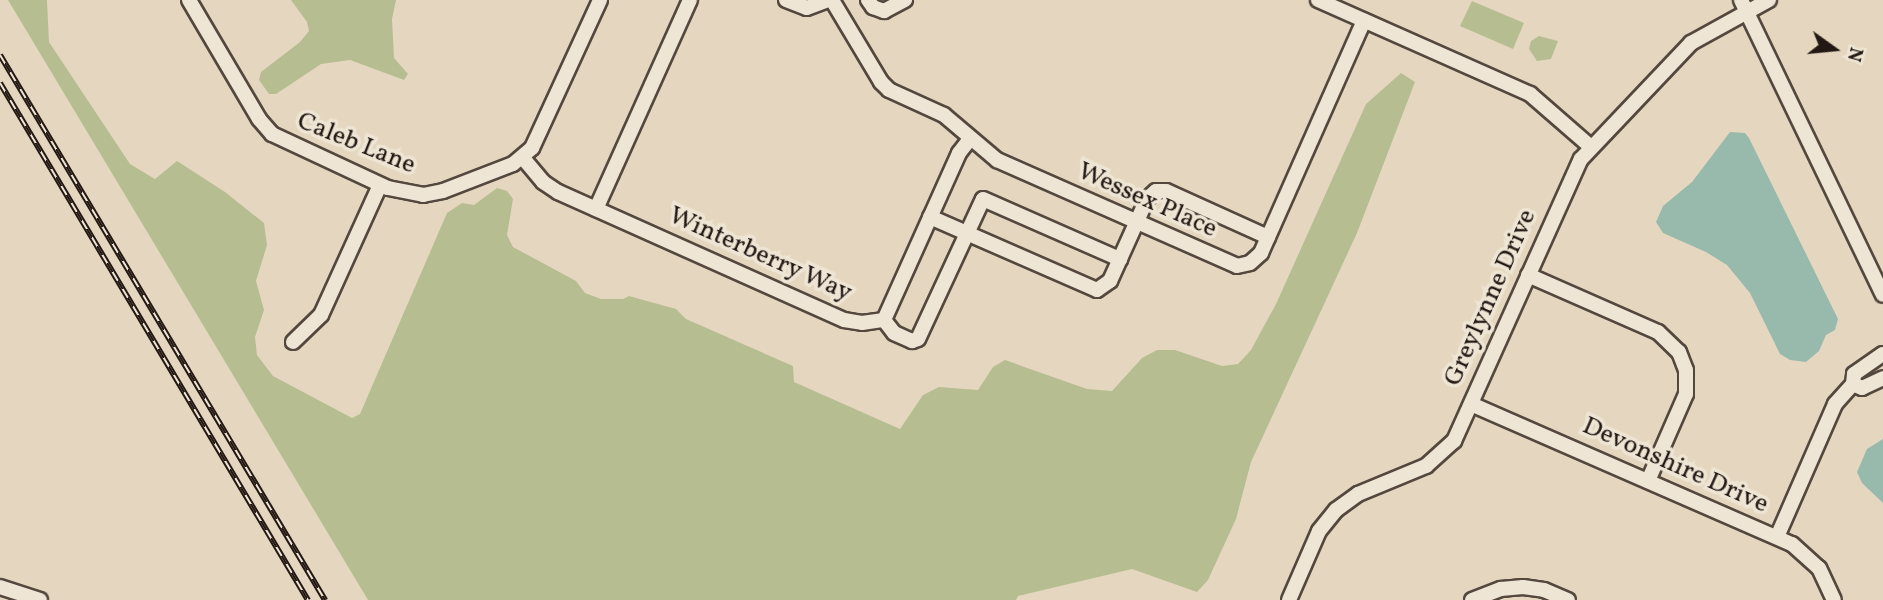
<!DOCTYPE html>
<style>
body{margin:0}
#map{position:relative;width:1883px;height:600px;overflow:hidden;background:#e5d7bf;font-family:Vollkorn,serif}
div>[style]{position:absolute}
.green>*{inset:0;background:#b6be91}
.water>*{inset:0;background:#97baac}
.roads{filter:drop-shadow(2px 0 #54483e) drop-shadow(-2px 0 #54483e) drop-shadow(0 2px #54483e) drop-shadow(0 -2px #54483e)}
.minor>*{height:14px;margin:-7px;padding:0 7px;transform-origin:7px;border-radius:7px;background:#eee5d5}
.rail>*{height:6px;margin-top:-3px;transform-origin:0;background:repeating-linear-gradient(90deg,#eee5d5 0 10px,#231813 0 20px);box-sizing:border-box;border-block:2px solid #231813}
span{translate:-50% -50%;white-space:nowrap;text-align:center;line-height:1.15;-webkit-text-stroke:7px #eee5d5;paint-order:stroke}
.street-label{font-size:26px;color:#231813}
.north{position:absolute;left:1799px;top:14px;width:70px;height:70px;-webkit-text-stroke:5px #eee5d5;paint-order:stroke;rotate:105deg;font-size:19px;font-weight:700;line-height:28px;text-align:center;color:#231813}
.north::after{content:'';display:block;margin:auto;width:24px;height:32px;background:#231813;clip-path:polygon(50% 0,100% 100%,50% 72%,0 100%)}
</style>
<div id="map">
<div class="green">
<div style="clip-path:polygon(8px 0,47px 0,49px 42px,130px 164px,155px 179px,177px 161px,225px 192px,264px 223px,267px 245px,256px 281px,264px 310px,255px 337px,257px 355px,273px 376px,352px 418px,360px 414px,447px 213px,462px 203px,474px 205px,497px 188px,507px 191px,513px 199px,507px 235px,513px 247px,576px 281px,585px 293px,601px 299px,623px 299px,629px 296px,676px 309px,686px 319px,793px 366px,794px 382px,900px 429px,923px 395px,939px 387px,978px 390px,993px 367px,1005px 360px,1087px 389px,1112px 391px,1142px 358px,1157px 350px,1175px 350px,1222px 366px,1238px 364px,1251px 350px,1276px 304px,1366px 104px,1401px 73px,1415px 82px,1357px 233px,1251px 462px,1236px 519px,1208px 580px,1197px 592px,1132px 569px,1018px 596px,1016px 600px,368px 600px)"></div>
<div style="clip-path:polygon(291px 0,396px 0,392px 19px,394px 58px,408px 74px,404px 80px,350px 60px,321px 64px,276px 94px,269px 94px,259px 80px,261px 72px,300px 42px,309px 31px,307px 22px)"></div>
<div style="clip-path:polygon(1472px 1px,1524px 23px,1513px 49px,1460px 26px)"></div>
<div style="clip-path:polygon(1539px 36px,1558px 41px,1551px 59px,1537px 61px,1529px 49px,1531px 41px)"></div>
</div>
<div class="water">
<div style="clip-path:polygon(1730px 132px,1745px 133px,1749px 138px,1838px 319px,1835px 330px,1826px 335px,1819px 351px,1806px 362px,1790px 360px,1780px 354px,1750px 293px,1727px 265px,1706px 252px,1663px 233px,1656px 222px,1663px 206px,1692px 182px)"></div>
<div style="clip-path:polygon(1883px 439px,1883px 503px,1862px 483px,1857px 472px,1867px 449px)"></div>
</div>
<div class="roads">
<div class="minor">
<div style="left:189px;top:0;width:138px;rotate:59.5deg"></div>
<div style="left:259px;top:119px;width:20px;rotate:49deg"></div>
<div style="left:272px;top:134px;width:128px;rotate:25deg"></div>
<div style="left:388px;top:188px;width:36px;rotate:11deg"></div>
<div style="left:423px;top:195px;width:20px;rotate:-11deg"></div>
<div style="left:443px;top:191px;width:75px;rotate:-21.1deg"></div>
<div style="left:513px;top:164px;width:25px;rotate:-40deg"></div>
<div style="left:532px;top:148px;width:163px;rotate:-65.3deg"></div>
<div style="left:786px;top:0;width:22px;rotate:21deg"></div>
<div style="left:807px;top:8px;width:22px;rotate:-21deg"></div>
<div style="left:832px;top:0;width:96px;rotate:59.1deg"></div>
<div style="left:881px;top:82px;width:11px;rotate:45deg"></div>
<div style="left:889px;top:90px;width:60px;rotate:24.4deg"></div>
<div style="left:944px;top:115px;width:70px;rotate:40.3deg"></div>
<div style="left:997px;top:160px;width:262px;rotate:23.8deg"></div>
<div style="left:1237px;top:266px;width:13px;rotate:-13deg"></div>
<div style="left:1250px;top:263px;width:15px;rotate:-42deg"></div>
<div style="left:1261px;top:253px;width:254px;rotate:-66.1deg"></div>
<div style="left:868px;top:0;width:9px;rotate:54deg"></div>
<div style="left:873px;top:7px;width:12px;rotate:20deg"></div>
<div style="left:884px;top:11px;width:24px;rotate:-28deg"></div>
<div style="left:1318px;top:0;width:232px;rotate:23.9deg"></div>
<div style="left:1530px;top:94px;width:81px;rotate:41deg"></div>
<div style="left:1741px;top:0;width:327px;rotate:64.3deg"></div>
<div style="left:523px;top:158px;width:31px;rotate:50deg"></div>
<div style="left:543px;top:182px;width:18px;rotate:34deg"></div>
<div style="left:558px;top:192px;width:313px;rotate:24.1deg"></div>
<div style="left:844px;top:320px;width:18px;rotate:9deg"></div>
<div style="left:862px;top:323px;width:22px;rotate:-8deg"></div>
<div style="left:884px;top:320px;width:183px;rotate:-65.8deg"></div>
<div style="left:959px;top:153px;width:18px;rotate:-52deg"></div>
<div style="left:596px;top:209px;width:229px;rotate:-65.8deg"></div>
<div style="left:930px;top:217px;width:182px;rotate:23.6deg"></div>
<div style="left:1097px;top:290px;width:16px;rotate:-35deg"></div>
<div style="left:1110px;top:281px;width:90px;rotate:-65.7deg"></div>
<div style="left:1147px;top:199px;width:12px;rotate:-42deg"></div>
<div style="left:1156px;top:191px;width:10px"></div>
<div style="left:1166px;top:191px;width:112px;rotate:24.3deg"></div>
<div style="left:1528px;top:275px;width:142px;rotate:23.7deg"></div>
<div style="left:1658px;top:332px;width:29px;rotate:44deg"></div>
<div style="left:1679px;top:352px;width:19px;rotate:69deg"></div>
<div style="left:1686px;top:370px;width:24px;rotate:90deg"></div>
<div style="left:1686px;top:394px;width:95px;rotate:113.6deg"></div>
<div style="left:884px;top:320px;width:16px;rotate:52deg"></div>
<div style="left:894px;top:333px;width:20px;rotate:24deg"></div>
<div style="left:912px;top:341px;width:6px;rotate:-18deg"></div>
<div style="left:918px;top:339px;width:154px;rotate:-65.1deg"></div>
<div style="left:983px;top:199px;width:150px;rotate:23.7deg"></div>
<div style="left:293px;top:342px;width:39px;rotate:-44deg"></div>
<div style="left:321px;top:315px;width:143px;rotate:-65.6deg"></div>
<div style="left:1853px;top:384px;width:10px;rotate:24deg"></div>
<div style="left:1862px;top:388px;width:23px;rotate:-25deg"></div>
<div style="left:1471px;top:404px;width:350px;rotate:23.6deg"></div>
<div style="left:1792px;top:544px;width:36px;rotate:42deg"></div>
<div style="left:1819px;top:568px;width:35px;rotate:65deg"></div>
<div style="left:1777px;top:537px;width:145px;rotate:-66.4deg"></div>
<div style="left:1835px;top:404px;width:27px;rotate:-48deg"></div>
<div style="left:1853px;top:384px;width:10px;rotate:-84deg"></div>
<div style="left:1854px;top:374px;width:35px;rotate:-35deg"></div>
<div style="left:0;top:587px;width:42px;rotate:18deg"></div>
<div style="left:1289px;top:600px;width:75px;rotate:-66.5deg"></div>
<div style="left:1319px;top:531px;width:27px;rotate:-51deg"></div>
<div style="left:1336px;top:510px;width:27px;rotate:-36deg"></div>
<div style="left:1358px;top:494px;width:74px;rotate:-22.4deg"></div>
<div style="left:1426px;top:466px;width:38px;rotate:-42deg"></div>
<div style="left:1454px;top:441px;width:309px;rotate:-65.8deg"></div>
<div style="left:1581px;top:159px;width:160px;rotate:-46.5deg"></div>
<div style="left:1691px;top:43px;width:89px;rotate:-28.9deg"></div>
<div style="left:1472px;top:600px;width:31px;rotate:-21deg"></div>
<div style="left:1501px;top:589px;width:22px;rotate:-5deg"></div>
<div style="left:1523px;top:587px;width:21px;rotate:8deg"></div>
<div style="left:1544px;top:590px;width:26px;rotate:23deg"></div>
</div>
</div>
<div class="rail">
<div style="left:0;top:55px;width:635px;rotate:59.19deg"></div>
<div style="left:0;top:83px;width:602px;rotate:59.22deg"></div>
</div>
<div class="street-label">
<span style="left:356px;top:144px;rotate:22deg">Caleb Lane</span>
<span style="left:1147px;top:201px;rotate:24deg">Wessex Place</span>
<span style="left:760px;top:255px;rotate:24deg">Winterberry Way</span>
<span style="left:1491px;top:298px;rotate:-66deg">Greylynne Drive</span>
<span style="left:1675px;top:466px;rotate:24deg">Devonshire Drive</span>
</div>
<div class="north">N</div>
</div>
